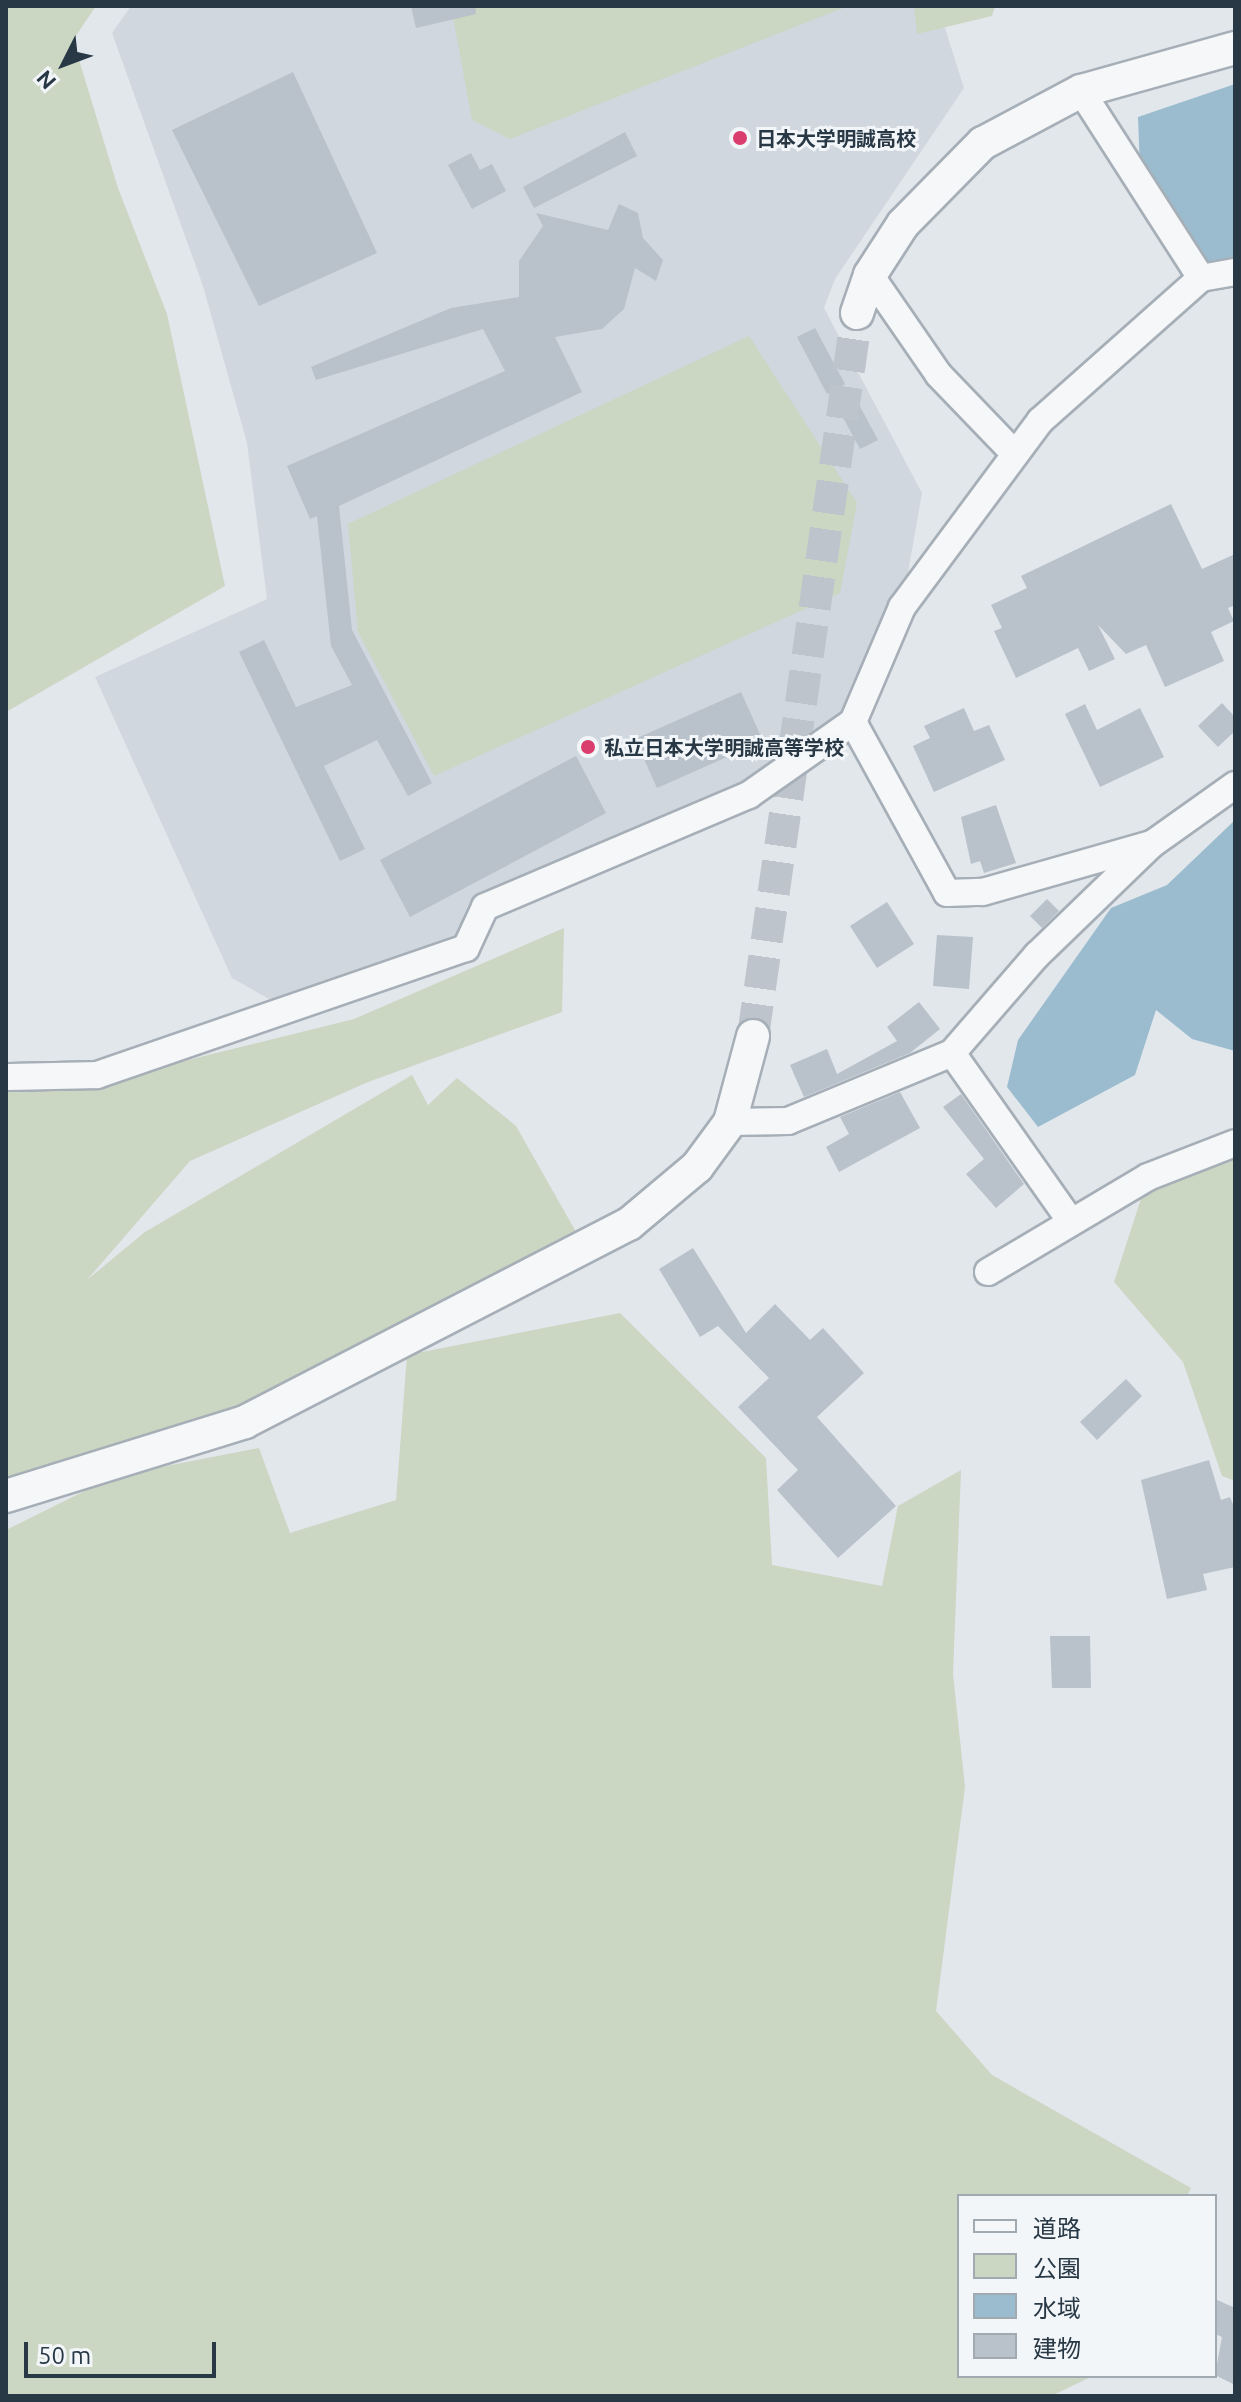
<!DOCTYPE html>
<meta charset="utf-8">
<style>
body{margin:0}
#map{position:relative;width:1241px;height:2402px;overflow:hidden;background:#e2e7ec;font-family:Ubuntu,"Noto Sans JP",sans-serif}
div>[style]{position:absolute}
.built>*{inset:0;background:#d0d7de}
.green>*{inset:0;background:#cbd6c3}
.water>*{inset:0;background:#9bbcce}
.building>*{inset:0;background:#b9c1ca}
.tertiary-tunnel>*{height:32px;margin-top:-16px;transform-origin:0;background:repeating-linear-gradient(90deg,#bdc4cb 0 32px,transparent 0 48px)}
.roads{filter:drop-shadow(2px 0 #a6afb7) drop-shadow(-2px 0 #a6afb7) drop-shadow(0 2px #a6afb7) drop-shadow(0 -2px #a6afb7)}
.minor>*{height:26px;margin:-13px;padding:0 13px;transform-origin:13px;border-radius:13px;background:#f5f7f9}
.tertiary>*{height:32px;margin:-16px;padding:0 16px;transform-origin:16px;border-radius:16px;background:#f5f7f9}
.dots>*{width:22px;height:22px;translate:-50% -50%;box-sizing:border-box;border:4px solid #f2f6f9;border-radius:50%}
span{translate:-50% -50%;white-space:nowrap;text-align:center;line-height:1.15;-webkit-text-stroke:6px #f2f6f9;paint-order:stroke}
.poi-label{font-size:20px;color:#283845;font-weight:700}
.left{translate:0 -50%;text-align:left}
.frame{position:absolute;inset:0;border:8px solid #283845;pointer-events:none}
.legend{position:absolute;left:957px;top:2194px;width:260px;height:184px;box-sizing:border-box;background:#f2f6f9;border:2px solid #a1aab1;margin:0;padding:10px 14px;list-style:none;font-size:24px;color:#283845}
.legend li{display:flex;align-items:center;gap:16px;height:40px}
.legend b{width:40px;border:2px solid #a1aab1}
.north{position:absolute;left:24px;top:24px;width:80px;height:80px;-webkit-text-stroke:6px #f2f6f9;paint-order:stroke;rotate:228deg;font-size:22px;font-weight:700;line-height:32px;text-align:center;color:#283845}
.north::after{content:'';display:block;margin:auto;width:28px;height:36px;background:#283845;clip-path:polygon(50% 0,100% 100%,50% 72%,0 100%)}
.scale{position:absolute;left:24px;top:2342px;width:192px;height:36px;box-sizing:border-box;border:4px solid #283845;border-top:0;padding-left:10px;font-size:24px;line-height:28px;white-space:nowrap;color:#283845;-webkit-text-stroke:6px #f2f6f9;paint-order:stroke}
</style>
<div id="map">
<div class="built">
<div style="clip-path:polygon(131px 6px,938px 6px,964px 88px,835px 279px,824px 308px,922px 493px,902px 607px,853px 722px,789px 767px,485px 907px,466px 948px,285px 1008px,232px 978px,95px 677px,267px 599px,247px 443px,203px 286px,112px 33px)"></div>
</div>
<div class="green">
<div style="clip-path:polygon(6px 6px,96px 6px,73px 40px,118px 188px,167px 314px,225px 586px,6px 712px)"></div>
<div style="clip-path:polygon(451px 6px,848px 6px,510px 139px,472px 120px)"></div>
<div style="clip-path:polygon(914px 6px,995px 6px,992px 16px,917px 34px)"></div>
<div style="clip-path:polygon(749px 336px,857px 503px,840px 593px,434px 776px,358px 632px,348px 524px)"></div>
<div style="clip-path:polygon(564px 928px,562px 1012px,368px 1082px,190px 1161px,87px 1280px,145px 1232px,412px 1075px,428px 1105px,457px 1078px,516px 1126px,584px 1246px,245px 1422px,6px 1496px,6px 1085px,78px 1087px,354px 1019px)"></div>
<div style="clip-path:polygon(1235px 1143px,1235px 1481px,1222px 1476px,1183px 1362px,1114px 1282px,1148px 1177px)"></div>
<div style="clip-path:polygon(620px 1313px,766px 1458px,772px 1565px,882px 1586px,898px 1506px,961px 1470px,953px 1674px,965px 1787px,936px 2011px,992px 2075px,1191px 2188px,1187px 2196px,959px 2196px,959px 2376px,1093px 2376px,1051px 2396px,6px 2396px,6px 1530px,115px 1476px,259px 1448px,290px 1533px,396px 1500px,407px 1355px)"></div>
</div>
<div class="water">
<div style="clip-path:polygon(1235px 84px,1235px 265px,1209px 264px,1140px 171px,1138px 117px)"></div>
<div style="clip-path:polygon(1235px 820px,1235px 1051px,1192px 1039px,1156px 1010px,1135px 1075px,1038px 1127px,1007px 1087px,1018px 1040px,1111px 908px,1167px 885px)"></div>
</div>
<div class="building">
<div style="clip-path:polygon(411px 6px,475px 6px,476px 14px,416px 28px)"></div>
<div style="clip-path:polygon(293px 72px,377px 253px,259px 306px,172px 130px)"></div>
<div style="clip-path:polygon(625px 132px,637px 156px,534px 208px,523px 187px)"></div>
<div style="clip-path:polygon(471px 153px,480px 170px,492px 164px,506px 191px,472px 209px,448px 165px)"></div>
<div style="clip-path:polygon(619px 204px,638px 213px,643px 238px,663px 260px,656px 281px,635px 268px,624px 309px,602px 329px,555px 337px,582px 392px,339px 506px,352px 630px,432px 783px,408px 796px,377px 740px,324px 766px,365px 849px,340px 861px,239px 652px,264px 640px,296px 707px,352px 685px,331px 646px,317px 516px,310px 519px,287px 466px,505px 371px,483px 329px,316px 380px,311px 367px,451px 308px,519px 297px,519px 261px,543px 226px,536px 213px,608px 230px)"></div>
<div style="clip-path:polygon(815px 328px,845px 384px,827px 394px,797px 337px)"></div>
<div style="clip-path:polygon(850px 388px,878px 440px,860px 449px,832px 397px)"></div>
<div style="clip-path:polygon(1171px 504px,1202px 569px,1235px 554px,1235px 605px,1228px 608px,1234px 621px,1211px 632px,1224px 661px,1165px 687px,1146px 645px,1126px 654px,1098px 625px,1115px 659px,1089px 671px,1078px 648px,1016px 678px,994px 631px,1002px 628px,991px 605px,1027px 588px,1021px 576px)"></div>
<div style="clip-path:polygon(741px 692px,763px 741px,657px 788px,635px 739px)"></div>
<div style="clip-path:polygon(1222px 703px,1235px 717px,1235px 731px,1218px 747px,1198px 726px)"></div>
<div style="clip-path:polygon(1085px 704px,1097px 730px,1140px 708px,1164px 757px,1100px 787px,1065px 714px)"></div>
<div style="clip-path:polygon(964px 708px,974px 731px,989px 725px,1005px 760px,934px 792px,913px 746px,930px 738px,924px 726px)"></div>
<div style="clip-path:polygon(576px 756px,606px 813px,410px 917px,380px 860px)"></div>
<div style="clip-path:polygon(996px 805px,1016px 863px,984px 873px,980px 861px,971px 864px,961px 817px)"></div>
<div style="clip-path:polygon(1047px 899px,1059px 911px,1042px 928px,1030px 916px)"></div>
<div style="clip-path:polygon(887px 902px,914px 944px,877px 968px,850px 926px)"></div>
<div style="clip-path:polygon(937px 935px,973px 937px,969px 989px,933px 986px)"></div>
<div style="clip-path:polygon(919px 1002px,940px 1029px,910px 1053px,804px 1097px,790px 1065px,827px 1049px,837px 1074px,897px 1041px,887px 1027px)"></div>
<div style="clip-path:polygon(900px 1092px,920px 1128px,839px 1172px,826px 1147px,849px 1134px,840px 1117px)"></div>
<div style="clip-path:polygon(961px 1094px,1024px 1184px,996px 1208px,966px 1174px,984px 1159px,943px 1107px)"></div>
<div style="clip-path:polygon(693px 1248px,746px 1333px,775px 1304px,810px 1340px,823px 1328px,864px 1373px,817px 1417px,896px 1506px,838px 1558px,777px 1490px,798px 1470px,738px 1407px,769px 1378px,718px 1326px,700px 1337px,659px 1269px)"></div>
<div style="clip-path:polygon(1126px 1379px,1142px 1396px,1097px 1440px,1080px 1422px)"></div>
<div style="clip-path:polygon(1209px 1460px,1221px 1500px,1230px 1497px,1235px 1509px,1235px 1567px,1203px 1574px,1207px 1590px,1167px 1599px,1141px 1480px)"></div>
<div style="clip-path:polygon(1050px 1636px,1090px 1636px,1091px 1688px,1052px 1688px)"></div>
<div style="clip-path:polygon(1215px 2299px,1235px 2308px,1235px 2385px,1215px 2375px,1222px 2337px,1215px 2334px)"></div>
</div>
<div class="tertiary-tunnel">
<div style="left:753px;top:1036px;width:730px;rotate:-81.81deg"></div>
</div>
<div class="roads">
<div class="minor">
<div style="left:1081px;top:91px;width:222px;rotate:57.3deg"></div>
<div style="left:870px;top:275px;width:121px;rotate:55.4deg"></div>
<div style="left:939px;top:375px;width:107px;rotate:46.1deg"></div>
<div style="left:853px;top:722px;width:195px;rotate:61.2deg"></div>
<div style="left:947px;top:893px;width:36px;rotate:-2deg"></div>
<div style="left:983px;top:892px;width:172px;rotate:-15.9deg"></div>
<div style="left:952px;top:1053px;width:203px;rotate:54.8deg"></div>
<div style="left:6px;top:1077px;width:91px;rotate:-1.3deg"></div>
<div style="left:97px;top:1075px;width:390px;rotate:-19deg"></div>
<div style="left:466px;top:948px;width:45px;rotate:-65.1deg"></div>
<div style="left:485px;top:907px;width:287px;rotate:-23deg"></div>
<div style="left:749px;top:795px;width:127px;rotate:-35.1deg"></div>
<div style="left:853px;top:722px;width:125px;rotate:-66.9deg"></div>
<div style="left:902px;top:607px;width:232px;rotate:-53.4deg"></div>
<div style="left:1040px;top:421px;width:215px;rotate:-41.6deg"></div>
<div style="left:1201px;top:278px;width:35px;rotate:-10deg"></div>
<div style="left:730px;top:1122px;width:58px;rotate:-1deg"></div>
<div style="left:788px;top:1121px;width:178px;rotate:-22.5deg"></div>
<div style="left:952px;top:1053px;width:130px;rotate:-49.1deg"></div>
<div style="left:1037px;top:955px;width:160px;rotate:-44deg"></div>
<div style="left:1152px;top:844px;width:102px;rotate:-35.4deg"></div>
<div style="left:988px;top:1272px;width:186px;rotate:-30.7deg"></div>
<div style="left:1148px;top:1177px;width:93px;rotate:-21.3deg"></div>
</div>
<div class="tertiary">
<div style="left:857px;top:313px;width:40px;rotate:-71.1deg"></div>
<div style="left:870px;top:275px;width:61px;rotate:-57.1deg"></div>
<div style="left:903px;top:224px;width:114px;rotate:-45.4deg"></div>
<div style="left:983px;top:143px;width:111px;rotate:-28deg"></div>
<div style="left:1081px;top:91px;width:160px;rotate:-15.6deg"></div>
<div style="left:6px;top:1496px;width:250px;rotate:-17.2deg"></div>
<div style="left:245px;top:1422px;width:432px;rotate:-27.3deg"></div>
<div style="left:629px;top:1224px;width:89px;rotate:-40deg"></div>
<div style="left:697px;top:1167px;width:56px;rotate:-53.7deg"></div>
<div style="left:730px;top:1122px;width:89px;rotate:-75deg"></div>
</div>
</div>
<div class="dots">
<div style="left:740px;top:138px;background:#da3e6e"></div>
<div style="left:588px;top:747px;background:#da3e6e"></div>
</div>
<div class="poi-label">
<span class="left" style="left:756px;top:138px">日本大学明誠高校</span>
<span class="left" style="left:604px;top:747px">私立日本大学明誠高等学校</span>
</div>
<div class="frame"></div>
<ul class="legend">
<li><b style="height:10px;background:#f5f7f9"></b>道路</li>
<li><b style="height:22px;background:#cbd6c3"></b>公園</li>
<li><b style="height:22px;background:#9bbcce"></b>水域</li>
<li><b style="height:22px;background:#b9c1ca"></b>建物</li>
</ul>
<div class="north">N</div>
<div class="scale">50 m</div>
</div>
